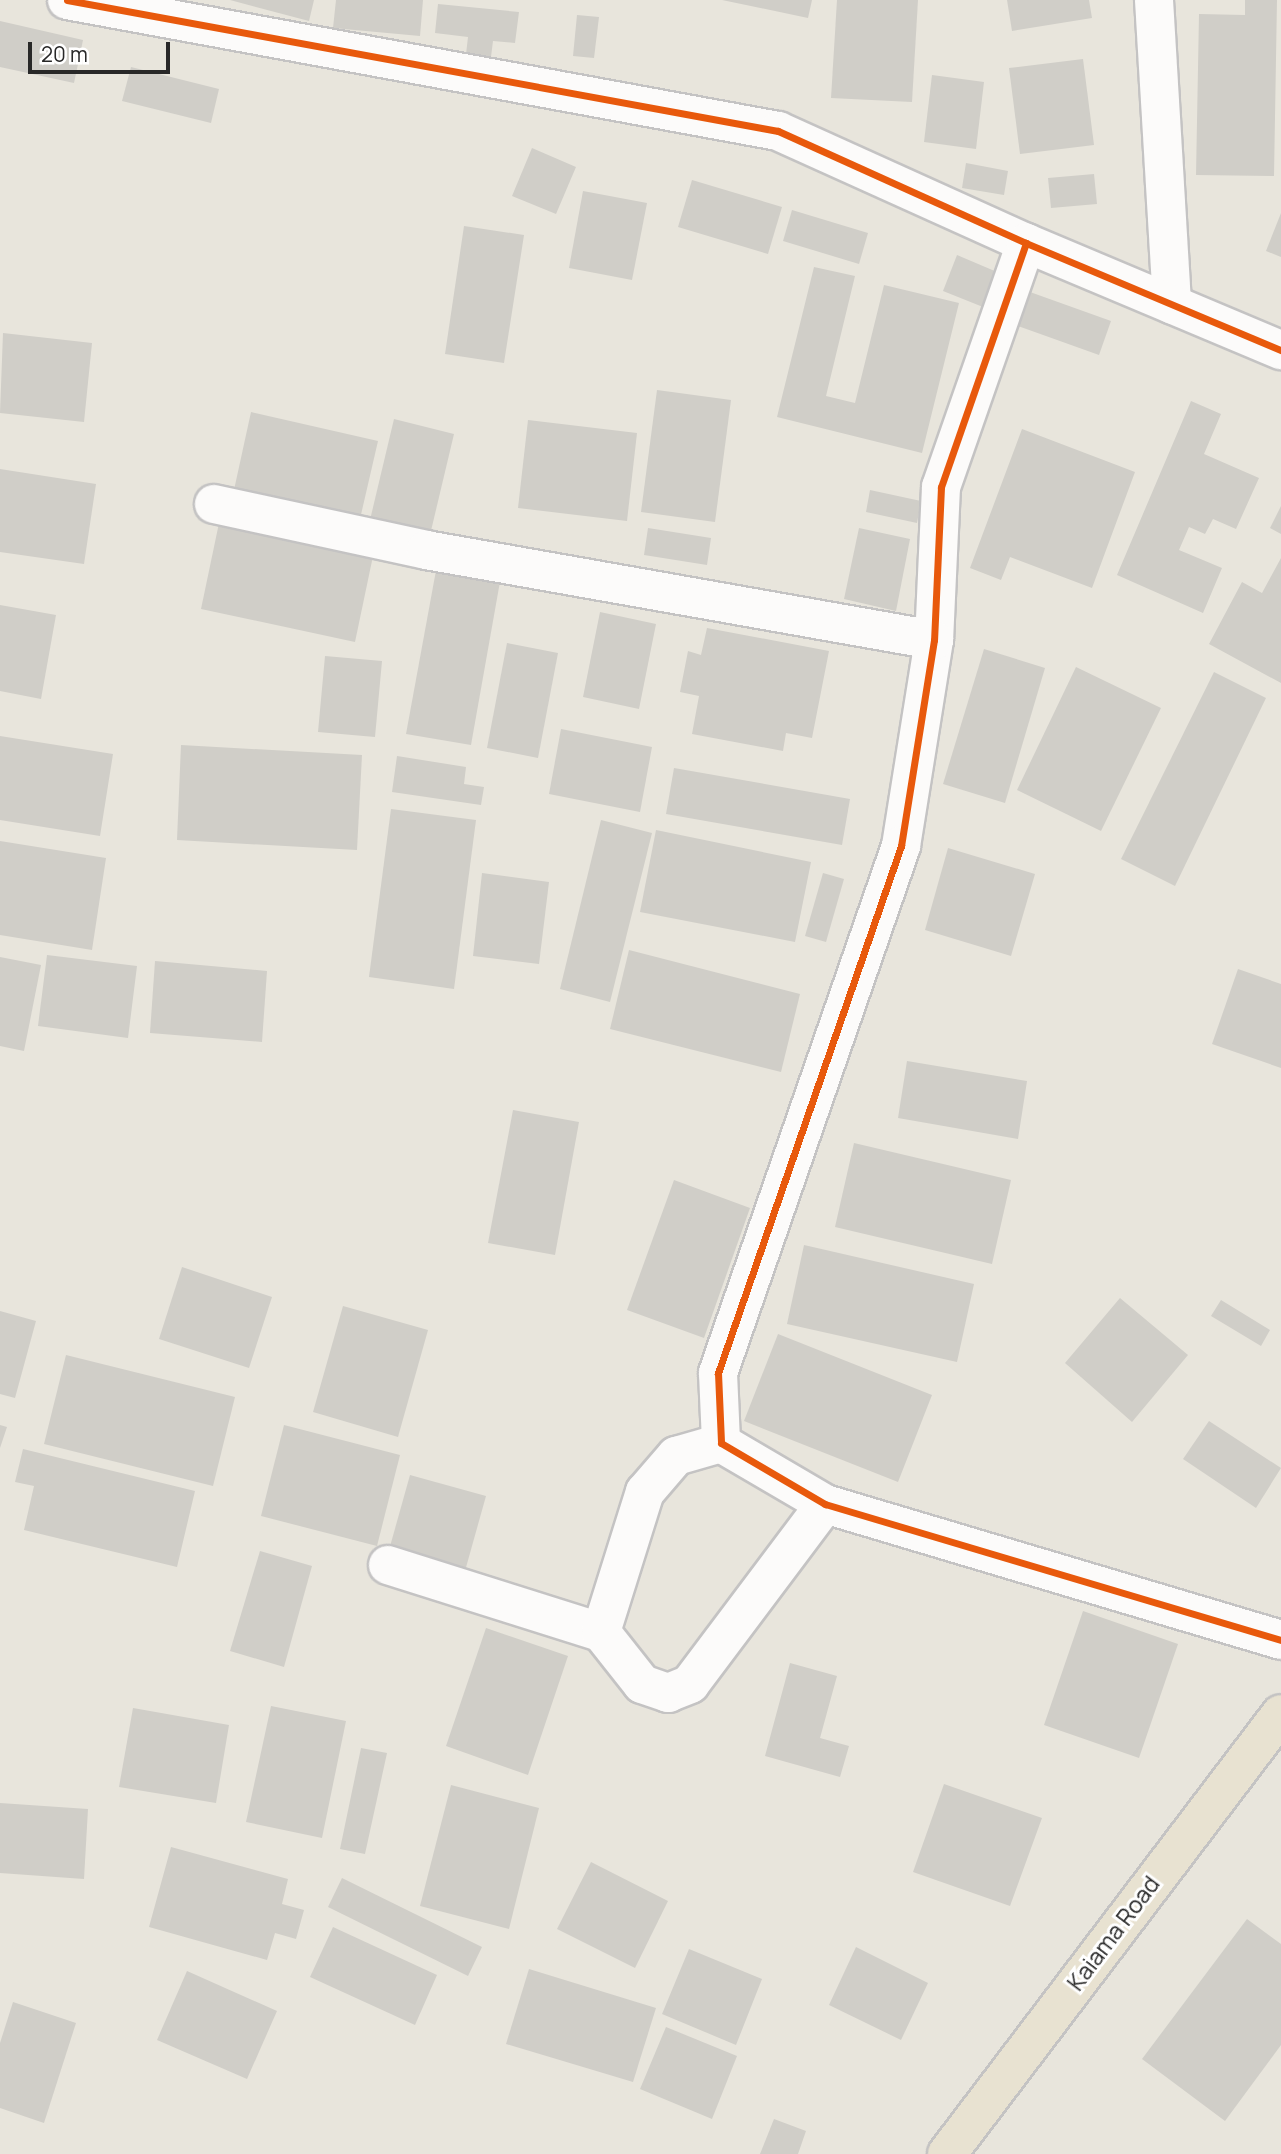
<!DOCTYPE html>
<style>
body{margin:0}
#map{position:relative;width:1281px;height:2154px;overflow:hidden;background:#e8e5dc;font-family:Manrope,sans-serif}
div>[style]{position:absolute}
.building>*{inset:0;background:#d0cec8}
.roads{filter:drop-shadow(2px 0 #c4c3c3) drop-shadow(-2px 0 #c4c3c3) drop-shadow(0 2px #c4c3c3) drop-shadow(0 -2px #c4c3c3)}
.minor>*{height:38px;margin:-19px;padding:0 19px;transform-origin:19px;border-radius:19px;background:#fcfbfa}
.tertiary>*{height:38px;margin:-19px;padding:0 19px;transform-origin:19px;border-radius:19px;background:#fcfbfa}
.trunk>*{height:38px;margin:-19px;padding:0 19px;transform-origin:19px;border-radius:19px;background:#e8e2d1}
.cycleway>*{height:7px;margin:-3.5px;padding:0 3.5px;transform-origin:3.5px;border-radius:3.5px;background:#e8590c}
span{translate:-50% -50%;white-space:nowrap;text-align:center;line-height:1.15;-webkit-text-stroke:6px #fff;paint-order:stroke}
.street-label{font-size:23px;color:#282828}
.scale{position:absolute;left:28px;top:42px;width:142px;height:32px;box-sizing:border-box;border:4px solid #282828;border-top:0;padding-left:9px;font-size:21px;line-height:24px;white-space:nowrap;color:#282828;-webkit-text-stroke:5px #fff;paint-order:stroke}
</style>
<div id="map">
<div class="building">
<div style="clip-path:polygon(230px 0,314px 0,309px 21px)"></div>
<div style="clip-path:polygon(336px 0,423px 0,420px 36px,333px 28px)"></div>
<div style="clip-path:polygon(722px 0,812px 0,808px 18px)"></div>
<div style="clip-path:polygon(837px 0,918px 0,912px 102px,831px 98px)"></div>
<div style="clip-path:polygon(1007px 0,1089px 0,1092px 18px,1012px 31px)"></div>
<div style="clip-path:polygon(1245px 0,1277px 0,1274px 176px,1196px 175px,1199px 14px,1245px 15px)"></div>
<div style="clip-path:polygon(438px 4px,519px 12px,515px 43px,493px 41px,490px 65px,465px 63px,468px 37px,435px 33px)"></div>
<div style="clip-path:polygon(577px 15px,599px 17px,594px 58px,573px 56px)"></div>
<div style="clip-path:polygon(0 21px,83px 40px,74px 83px,0 67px)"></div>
<div style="clip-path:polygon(1083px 59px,1094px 145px,1020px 154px,1009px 68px)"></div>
<div style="clip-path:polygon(131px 67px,219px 89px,211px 123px,122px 101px)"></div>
<div style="clip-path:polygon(932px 75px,984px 82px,976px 149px,924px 142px)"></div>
<div style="clip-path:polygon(532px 148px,576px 167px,556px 214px,512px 196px)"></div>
<div style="clip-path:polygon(966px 163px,1008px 171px,1004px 195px,962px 188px)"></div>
<div style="clip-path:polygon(1094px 174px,1097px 204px,1051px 208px,1048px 178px)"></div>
<div style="clip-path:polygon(692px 180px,782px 207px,768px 254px,678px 227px)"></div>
<div style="clip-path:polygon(583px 191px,647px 203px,632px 280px,569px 268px)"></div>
<div style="clip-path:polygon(792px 210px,868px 233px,859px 264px,783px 241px)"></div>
<div style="clip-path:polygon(1281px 213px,1281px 257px,1266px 251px)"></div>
<div style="clip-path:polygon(464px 226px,524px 235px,504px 363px,445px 354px)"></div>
<div style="clip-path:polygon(957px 255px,997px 272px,983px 307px,943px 291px)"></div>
<div style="clip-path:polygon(814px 267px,855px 276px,826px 396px,855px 403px,884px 285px,959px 303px,922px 453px,777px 417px)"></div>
<div style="clip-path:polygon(1030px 292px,1111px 321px,1099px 355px,1018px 326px)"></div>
<div style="clip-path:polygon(3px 333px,92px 343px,84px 422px,0 413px)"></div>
<div style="clip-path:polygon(657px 390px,731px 400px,715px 522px,641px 512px)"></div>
<div style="clip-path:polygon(1191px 401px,1221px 414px,1204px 454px,1259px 478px,1236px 529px,1213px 519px,1205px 534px,1189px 527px,1179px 550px,1222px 568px,1203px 613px,1117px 575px)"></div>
<div style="clip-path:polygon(251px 412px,378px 441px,360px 519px,234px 490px)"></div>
<div style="clip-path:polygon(394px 419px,454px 434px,430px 535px,370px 520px)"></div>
<div style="clip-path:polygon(528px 420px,637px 433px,627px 521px,518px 508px)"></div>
<div style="clip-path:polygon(1022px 429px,1135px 472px,1092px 588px,1010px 557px,1001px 580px,970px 568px)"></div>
<div style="clip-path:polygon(0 469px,96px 484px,84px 564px,0 552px)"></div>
<div style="clip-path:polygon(870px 490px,921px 501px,917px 523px,866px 512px)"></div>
<div style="clip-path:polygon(1281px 506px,1281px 534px,1270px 528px)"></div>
<div style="clip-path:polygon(219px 523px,373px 556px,355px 642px,201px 609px)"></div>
<div style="clip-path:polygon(648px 528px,711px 538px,707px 565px,644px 555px)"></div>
<div style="clip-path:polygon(859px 528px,910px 539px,896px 611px,844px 599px)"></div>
<div style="clip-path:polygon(1281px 558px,1281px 683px,1209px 644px,1242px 582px,1262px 593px)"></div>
<div style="clip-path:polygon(437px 565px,501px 576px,471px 745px,406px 734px)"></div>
<div style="clip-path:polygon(0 605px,56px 615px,41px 699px,0 691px)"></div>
<div style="clip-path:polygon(600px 612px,656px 624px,639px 709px,583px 697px)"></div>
<div style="clip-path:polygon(707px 628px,829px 651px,812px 738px,786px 733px,783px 751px,692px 734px,699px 696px,680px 692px,688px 651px,701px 655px)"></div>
<div style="clip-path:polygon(507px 643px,558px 653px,538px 758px,487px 748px)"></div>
<div style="clip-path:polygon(984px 649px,1045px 668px,1005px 803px,943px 784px)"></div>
<div style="clip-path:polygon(325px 656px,382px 661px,375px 737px,318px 732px)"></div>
<div style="clip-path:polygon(1076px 667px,1161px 708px,1101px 831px,1017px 790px)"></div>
<div style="clip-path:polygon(1214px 672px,1266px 698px,1175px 886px,1121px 859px)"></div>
<div style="clip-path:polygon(561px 729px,652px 747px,640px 812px,549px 794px)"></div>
<div style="clip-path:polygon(0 736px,113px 754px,100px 836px,0 820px)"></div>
<div style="clip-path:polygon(181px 745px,362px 755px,357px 850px,177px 840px)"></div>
<div style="clip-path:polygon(397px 756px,466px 767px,464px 784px,484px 787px,481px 805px,392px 792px)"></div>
<div style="clip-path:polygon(674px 768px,850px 799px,842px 845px,666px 814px)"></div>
<div style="clip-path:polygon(391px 809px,476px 820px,454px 989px,369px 977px)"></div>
<div style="clip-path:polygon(601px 820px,652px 833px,610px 1002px,560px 989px)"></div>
<div style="clip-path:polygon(656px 830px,811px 862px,795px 942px,640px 912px)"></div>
<div style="clip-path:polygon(0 841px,106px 858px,92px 950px,0 935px)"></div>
<div style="clip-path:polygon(948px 848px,1035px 874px,1011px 956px,925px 930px)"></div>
<div style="clip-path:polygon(482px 873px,549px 882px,539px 964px,473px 956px)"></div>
<div style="clip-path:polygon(823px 873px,844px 879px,826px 942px,805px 936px)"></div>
<div style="clip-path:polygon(629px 950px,800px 994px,781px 1072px,610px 1029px)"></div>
<div style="clip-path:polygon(47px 955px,137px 966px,128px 1038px,38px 1026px)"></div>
<div style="clip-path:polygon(0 957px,41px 965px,24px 1051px,0 1046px)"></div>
<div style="clip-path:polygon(155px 961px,267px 971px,262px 1042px,150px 1033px)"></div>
<div style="clip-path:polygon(1238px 969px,1281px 984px,1281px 1068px,1212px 1044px)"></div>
<div style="clip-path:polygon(907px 1061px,1027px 1081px,1018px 1139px,898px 1118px)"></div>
<div style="clip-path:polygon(513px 1110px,579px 1122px,555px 1255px,488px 1243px)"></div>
<div style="clip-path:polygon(854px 1143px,1011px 1180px,992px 1264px,835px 1227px)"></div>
<div style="clip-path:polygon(674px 1180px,750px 1208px,704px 1338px,627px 1310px)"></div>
<div style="clip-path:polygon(804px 1245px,974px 1284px,957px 1362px,787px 1324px)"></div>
<div style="clip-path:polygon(182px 1267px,272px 1297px,249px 1368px,159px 1339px)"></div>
<div style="clip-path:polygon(1120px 1298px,1188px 1355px,1132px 1422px,1065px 1363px)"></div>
<div style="clip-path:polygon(1221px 1300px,1270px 1330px,1261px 1346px,1211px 1316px)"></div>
<div style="clip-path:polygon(343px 1306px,428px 1330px,398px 1437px,313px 1412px)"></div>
<div style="clip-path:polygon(0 1311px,36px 1321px,15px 1398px,0 1394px)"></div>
<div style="clip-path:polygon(778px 1334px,932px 1395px,898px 1482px,744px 1421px)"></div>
<div style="clip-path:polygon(66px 1355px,235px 1397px,213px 1486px,44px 1444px)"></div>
<div style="clip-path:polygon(1209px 1421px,1281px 1468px,1256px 1508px,1183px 1459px)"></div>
<div style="clip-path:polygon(0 1425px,7px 1427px,0 1448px)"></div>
<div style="clip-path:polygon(284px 1425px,400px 1455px,377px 1546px,261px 1516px)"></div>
<div style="clip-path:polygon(23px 1449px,195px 1491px,177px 1567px,24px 1530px,34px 1486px,15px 1482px)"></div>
<div style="clip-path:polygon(410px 1475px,486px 1496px,465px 1571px,389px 1550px)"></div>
<div style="clip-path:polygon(260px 1551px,312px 1566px,284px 1667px,230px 1651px)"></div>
<div style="clip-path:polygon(1083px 1611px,1178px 1644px,1139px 1758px,1044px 1725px)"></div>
<div style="clip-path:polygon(486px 1628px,568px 1656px,528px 1775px,446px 1746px)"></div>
<div style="clip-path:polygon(790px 1663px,837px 1676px,820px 1738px,849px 1746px,840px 1777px,765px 1756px)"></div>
<div style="clip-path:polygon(271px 1706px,346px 1721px,322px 1838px,246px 1822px)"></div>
<div style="clip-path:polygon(133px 1708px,229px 1725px,216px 1803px,119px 1787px)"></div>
<div style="clip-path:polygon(361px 1748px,387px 1753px,365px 1854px,340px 1849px)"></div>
<div style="clip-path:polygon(944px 1784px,1042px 1818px,1010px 1906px,913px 1872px)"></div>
<div style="clip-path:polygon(451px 1785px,539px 1808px,509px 1929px,420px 1906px)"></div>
<div style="clip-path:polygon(0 1803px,88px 1809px,84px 1879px,0 1873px)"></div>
<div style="clip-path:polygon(171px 1847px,288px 1879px,282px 1904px,304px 1910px,296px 1939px,275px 1933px,267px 1960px,149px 1927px)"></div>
<div style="clip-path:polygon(591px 1862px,668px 1901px,635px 1968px,557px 1929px)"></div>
<div style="clip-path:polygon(342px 1878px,482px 1947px,468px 1976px,328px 1907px)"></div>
<div style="clip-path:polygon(1247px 1919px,1281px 1944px,1281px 2045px,1225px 2121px,1142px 2059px)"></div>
<div style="clip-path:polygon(333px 1927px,437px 1975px,415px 2025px,310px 1977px)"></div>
<div style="clip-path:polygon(856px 1947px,928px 1983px,901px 2040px,829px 2005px)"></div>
<div style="clip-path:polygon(689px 1949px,762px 1979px,736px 2045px,662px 2014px)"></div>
<div style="clip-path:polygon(529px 1969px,656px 2008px,633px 2082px,506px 2044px)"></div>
<div style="clip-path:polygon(187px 1971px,277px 2011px,247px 2079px,157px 2040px)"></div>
<div style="clip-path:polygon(13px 2002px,76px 2023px,44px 2123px,0 2108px,0 2043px)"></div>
<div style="clip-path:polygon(666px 2027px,737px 2056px,712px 2119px,640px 2089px)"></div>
<div style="clip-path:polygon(774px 2119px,806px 2131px,798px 2154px,760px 2154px)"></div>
</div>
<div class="roads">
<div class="minor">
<div style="left:1154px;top:0;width:305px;rotate:86.6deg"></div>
<div style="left:1026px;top:243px;width:258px;rotate:109.2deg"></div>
<div style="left:941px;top:487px;width:153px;rotate:92.6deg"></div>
<div style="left:934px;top:640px;width:209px;rotate:99.1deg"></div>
<div style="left:901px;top:846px;width:558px;rotate:109.15deg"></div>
<div style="left:718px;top:1373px;width:70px;rotate:87.5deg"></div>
<div style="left:721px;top:1443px;width:121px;rotate:30.4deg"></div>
<div style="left:825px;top:1504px;width:476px;rotate:16.6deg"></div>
<div style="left:214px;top:504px;width:217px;rotate:12.2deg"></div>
<div style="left:426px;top:550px;width:516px;rotate:10.05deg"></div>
<div style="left:388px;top:1565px;width:223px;rotate:17.5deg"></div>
<div style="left:601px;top:1632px;width:66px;rotate:51.7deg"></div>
<div style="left:642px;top:1684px;width:28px;rotate:19deg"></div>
<div style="left:668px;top:1693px;width:24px;rotate:-22deg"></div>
<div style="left:690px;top:1684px;width:225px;rotate:-53.1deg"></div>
<div style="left:601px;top:1632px;width:147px;rotate:-72.6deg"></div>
<div style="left:645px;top:1492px;width:48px;rotate:-49.3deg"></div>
<div style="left:676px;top:1456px;width:47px;rotate:-16.1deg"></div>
</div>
<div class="tertiary">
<div style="left:67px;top:0;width:723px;rotate:10.44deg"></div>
<div style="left:778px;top:131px;width:272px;rotate:24.3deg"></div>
<div style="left:1026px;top:243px;width:277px;rotate:22.8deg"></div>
</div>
<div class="trunk">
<div style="left:947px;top:2154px;width:552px;rotate:-52.8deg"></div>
</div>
</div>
<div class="cycleway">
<div style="left:67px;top:0;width:723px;rotate:10.44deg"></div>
<div style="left:778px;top:131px;width:272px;rotate:24.3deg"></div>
<div style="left:1026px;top:243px;width:277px;rotate:22.8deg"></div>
<div style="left:1026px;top:243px;width:258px;rotate:109.2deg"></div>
<div style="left:941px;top:487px;width:153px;rotate:92.6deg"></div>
<div style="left:934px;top:640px;width:209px;rotate:99.1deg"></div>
<div style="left:901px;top:846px;width:558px;rotate:109.15deg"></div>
<div style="left:718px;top:1373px;width:70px;rotate:87.5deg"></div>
<div style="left:721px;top:1443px;width:121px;rotate:30.4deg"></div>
<div style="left:825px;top:1504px;width:476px;rotate:16.6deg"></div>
</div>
<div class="street-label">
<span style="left:1113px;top:1933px;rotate:-53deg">Kaiama Road</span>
</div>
<div class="scale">20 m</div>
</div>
